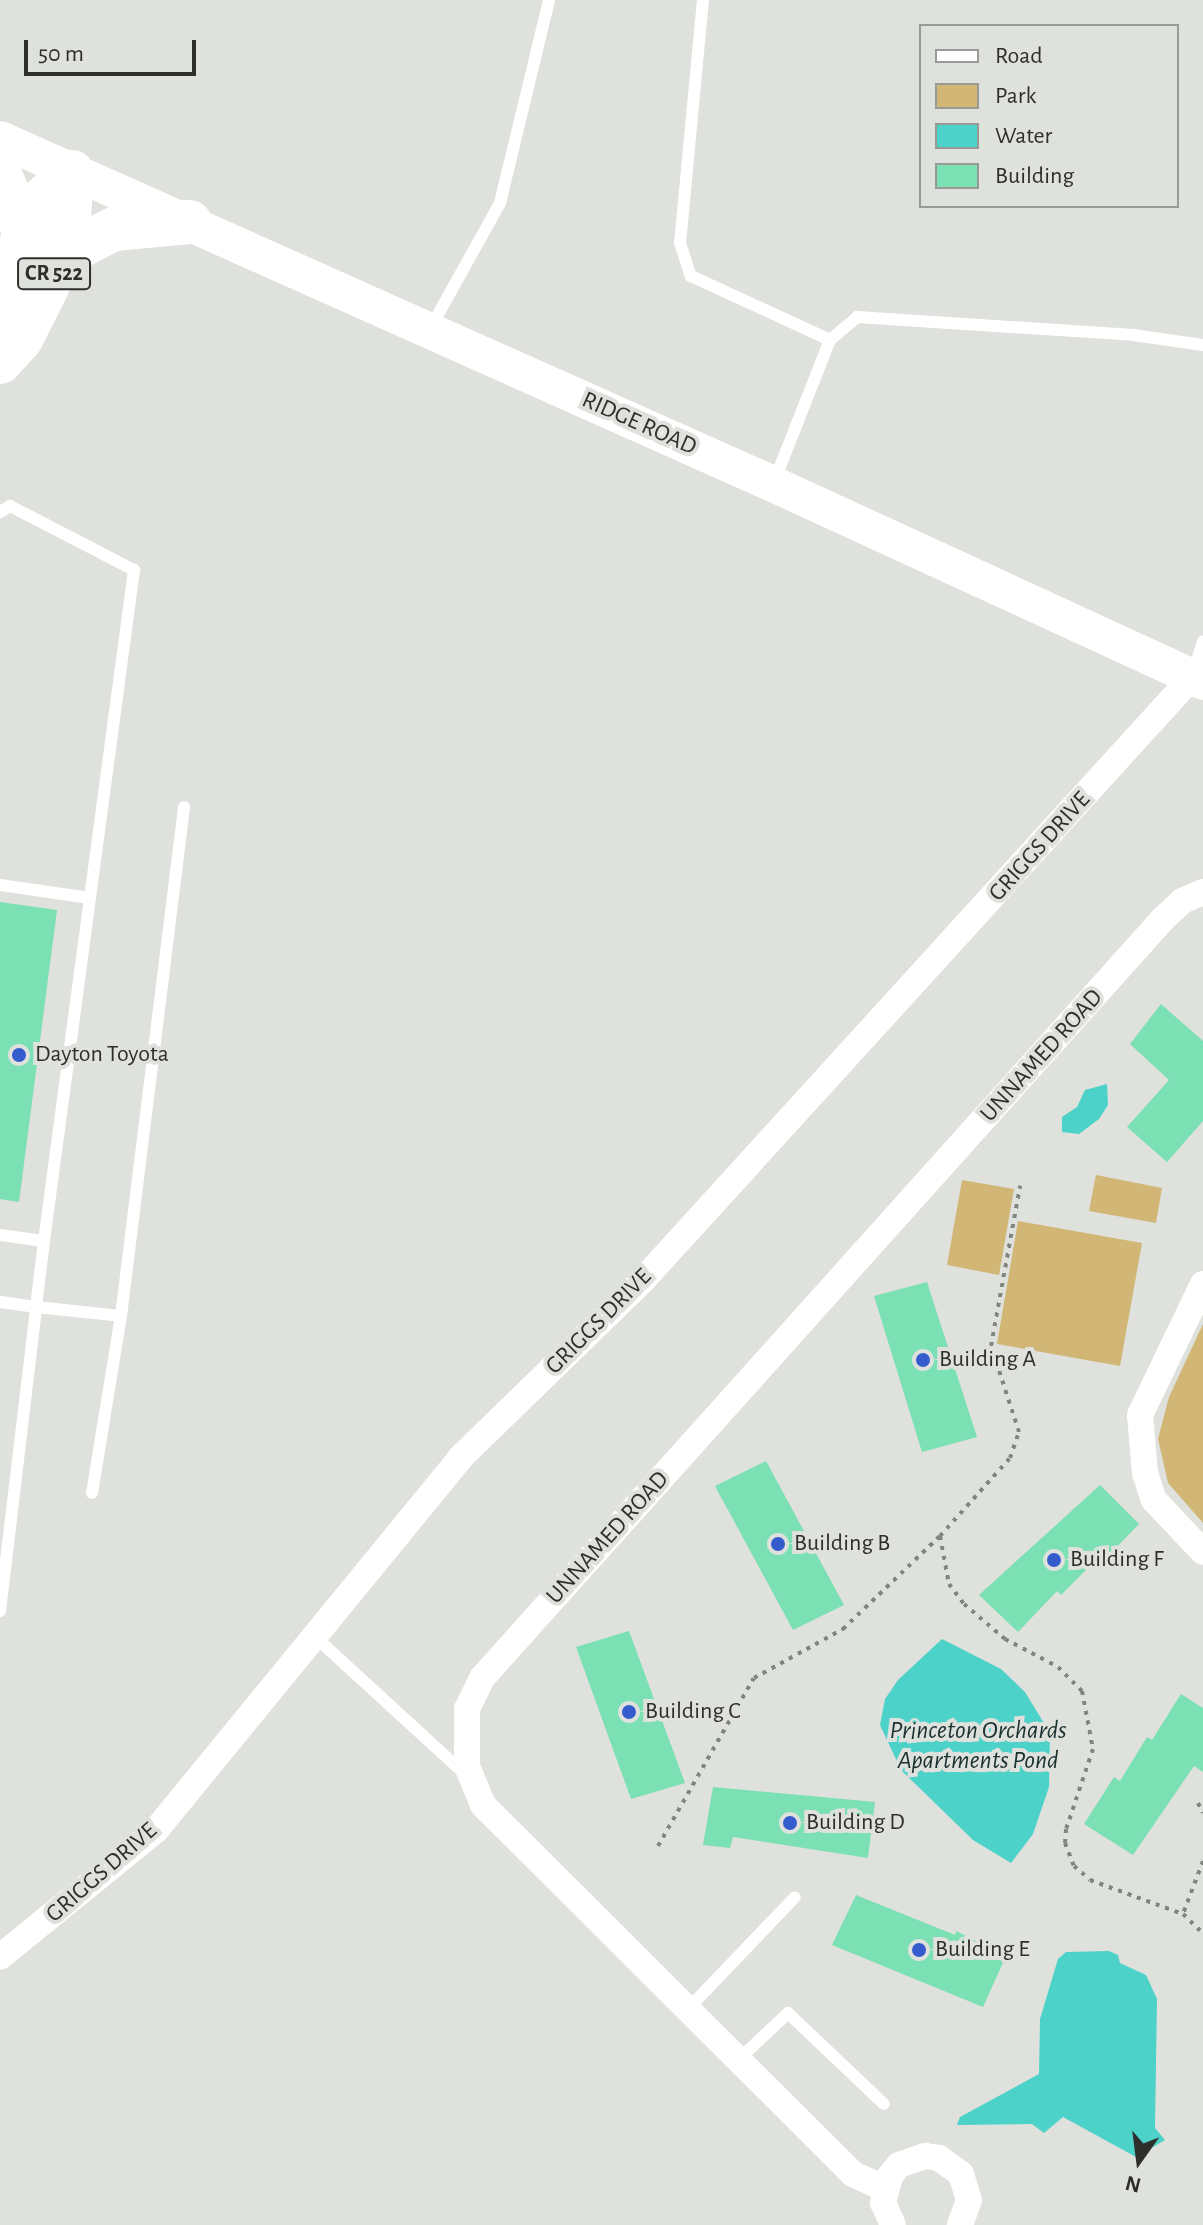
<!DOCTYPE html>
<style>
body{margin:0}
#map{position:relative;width:1203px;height:2225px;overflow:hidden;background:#dee1dc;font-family:"Alegreya Sans",sans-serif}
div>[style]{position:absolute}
.green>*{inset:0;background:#d2b676}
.water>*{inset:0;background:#4cd2c9}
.building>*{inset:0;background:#7be0b3}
.path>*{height:4px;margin-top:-2px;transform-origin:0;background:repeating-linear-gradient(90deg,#828480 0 4px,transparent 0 10px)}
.lane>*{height:12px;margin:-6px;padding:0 6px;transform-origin:6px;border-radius:6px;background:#fff}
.street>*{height:26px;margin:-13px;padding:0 13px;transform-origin:13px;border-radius:13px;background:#fff}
.secondary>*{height:36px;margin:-18px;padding:0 18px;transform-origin:18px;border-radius:18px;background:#fff}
.highway>*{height:44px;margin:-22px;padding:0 22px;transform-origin:22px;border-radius:22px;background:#fff}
.dots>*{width:22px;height:22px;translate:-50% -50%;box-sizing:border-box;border:4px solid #dee1dc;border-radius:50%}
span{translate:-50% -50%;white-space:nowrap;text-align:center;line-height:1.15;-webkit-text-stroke:8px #dee1dc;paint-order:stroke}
.shield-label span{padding:2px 6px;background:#dee1dc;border:2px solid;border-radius:6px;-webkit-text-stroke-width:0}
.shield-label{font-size:22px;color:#2e2f2d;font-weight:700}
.street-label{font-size:24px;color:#2e2f2d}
.poi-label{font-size:24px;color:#2e2f2d}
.left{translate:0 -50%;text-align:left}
.water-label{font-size:26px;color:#1b3230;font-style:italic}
.legend{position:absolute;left:919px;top:24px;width:260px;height:184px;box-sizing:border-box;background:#dee1dc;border:2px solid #989a96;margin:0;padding:10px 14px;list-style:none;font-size:24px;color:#2e2f2d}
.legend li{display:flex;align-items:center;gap:16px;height:40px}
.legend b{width:40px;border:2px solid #989a96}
.north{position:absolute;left:1099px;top:2121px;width:80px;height:80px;-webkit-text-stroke:6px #dee1dc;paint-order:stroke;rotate:194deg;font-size:22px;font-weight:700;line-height:32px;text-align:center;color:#2e2f2d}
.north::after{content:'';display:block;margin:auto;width:28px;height:36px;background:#2e2f2d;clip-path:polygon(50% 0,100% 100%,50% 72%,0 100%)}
.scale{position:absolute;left:24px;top:40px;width:172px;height:36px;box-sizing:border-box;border:4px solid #2e2f2d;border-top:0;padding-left:10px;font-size:24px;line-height:28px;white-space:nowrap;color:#2e2f2d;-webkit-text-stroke:6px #dee1dc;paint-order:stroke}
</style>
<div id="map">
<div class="green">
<div style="clip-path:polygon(1096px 1175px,1162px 1188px,1156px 1223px,1089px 1211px)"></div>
<div style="clip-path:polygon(962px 1180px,1014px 1189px,999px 1275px,947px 1265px)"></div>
<div style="clip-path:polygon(1018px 1221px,1142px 1243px,1120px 1366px,997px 1344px)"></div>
<div style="clip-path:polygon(1203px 1324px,1203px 1523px,1168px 1483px,1158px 1439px,1169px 1397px)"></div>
</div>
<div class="water">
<div style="clip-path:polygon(1107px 1084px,1108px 1105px,1099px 1119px,1079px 1134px,1062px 1132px,1062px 1117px,1077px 1107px,1085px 1090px)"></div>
<div style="clip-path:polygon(942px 1639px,1001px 1669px,1025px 1692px,1050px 1733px,1049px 1787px,1033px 1834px,1011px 1863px,973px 1840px,901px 1770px,880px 1725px,885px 1699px,898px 1680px)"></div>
<div style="clip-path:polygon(1109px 1951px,1118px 1955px,1120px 1963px,1146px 1975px,1157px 1999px,1155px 2128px,1165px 2140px,1136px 2157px,1063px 2117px,1044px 2133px,1032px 2124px,957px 2125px,960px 2117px,1039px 2074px,1040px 2019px,1058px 1959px,1066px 1952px)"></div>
</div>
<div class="building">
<div style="clip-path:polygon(0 902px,57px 910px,19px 1202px,0 1199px)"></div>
<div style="clip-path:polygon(1161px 1004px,1203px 1041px,1203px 1121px,1167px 1162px,1127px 1127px,1169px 1080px,1130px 1044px)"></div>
<div style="clip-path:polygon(927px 1282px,977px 1437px,922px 1452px,874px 1296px)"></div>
<div style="clip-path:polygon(766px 1461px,844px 1605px,793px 1630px,715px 1486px)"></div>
<div style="clip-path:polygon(1100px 1485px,1139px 1524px,1102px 1562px,1098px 1558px,1061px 1595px,1057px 1591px,1018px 1632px,979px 1595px)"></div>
<div style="clip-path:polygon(629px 1631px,685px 1783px,631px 1799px,576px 1647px)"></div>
<div style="clip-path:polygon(1181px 1694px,1203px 1708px,1203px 1772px,1194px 1766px,1133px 1855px,1084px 1824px,1114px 1777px,1120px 1781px,1147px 1737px,1152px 1740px)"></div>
<div style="clip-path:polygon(713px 1787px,875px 1802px,868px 1858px,733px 1837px,730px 1848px,703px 1845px)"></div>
<div style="clip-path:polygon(856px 1895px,955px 1935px,956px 1931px,1006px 1956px,983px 2007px,832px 1945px)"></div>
</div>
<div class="path">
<div style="left:940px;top:1536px;width:49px;rotate:79.4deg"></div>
<div style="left:949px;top:1584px;width:25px;rotate:53deg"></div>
<div style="left:964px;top:1604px;width:54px;rotate:40.5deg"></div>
<div style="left:1005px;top:1639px;width:60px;rotate:27.8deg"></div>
<div style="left:1058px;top:1667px;width:34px;rotate:45deg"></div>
<div style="left:1082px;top:1691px;width:59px;rotate:79.3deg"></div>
<div style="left:1093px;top:1749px;width:84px;rotate:108.6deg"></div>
<div style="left:1066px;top:1829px;width:14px;rotate:94deg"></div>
<div style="left:1065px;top:1843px;width:25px;rotate:69deg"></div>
<div style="left:1074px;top:1866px;width:21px;rotate:41deg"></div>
<div style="left:1090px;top:1880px;width:99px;rotate:20.1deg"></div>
<div style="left:1198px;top:1803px;width:11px;rotate:63deg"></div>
<div style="left:658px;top:1846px;width:193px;rotate:-60.3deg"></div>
<div style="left:754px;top:1678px;width:102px;rotate:-28.8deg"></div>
<div style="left:843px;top:1629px;width:134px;rotate:-43.8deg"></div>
<div style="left:940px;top:1536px;width:105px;rotate:-48.1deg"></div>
<div style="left:1010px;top:1458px;width:28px;rotate:-71deg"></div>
<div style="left:1019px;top:1432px;width:90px;rotate:-108deg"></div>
<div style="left:991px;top:1346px;width:163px;rotate:-79.7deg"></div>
<div style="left:1203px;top:1861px;width:57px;rotate:110.7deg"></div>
<div style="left:1183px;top:1914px;width:28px;rotate:44deg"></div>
</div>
<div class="lane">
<div style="left:703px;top:0;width:244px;rotate:95.4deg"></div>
<div style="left:680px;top:243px;width:35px;rotate:72deg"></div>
<div style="left:691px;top:276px;width:153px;rotate:24.7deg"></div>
<div style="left:431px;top:327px;width:142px;rotate:-60.9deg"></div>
<div style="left:500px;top:203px;width:209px;rotate:-76.4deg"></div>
<div style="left:774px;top:482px;width:153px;rotate:-68.5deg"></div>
<div style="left:830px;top:340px;width:35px;rotate:-40deg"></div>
<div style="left:857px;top:317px;width:277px;rotate:3.7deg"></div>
<div style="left:1133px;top:335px;width:71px;rotate:8.1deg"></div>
<div style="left:0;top:512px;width:12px;rotate:-31deg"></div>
<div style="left:10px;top:506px;width:140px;rotate:27.3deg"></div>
<div style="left:134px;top:570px;width:677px;rotate:97.64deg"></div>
<div style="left:1193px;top:674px;width:34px;rotate:-73deg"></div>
<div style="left:0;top:885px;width:91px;rotate:8.2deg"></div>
<div style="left:0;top:1235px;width:44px;rotate:7.8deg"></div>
<div style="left:44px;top:1241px;width:66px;rotate:96.9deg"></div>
<div style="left:36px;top:1307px;width:36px;rotate:-172deg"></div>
<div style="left:92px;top:1493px;width:179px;rotate:-80.7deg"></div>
<div style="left:121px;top:1316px;width:513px;rotate:-82.94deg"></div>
<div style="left:0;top:1611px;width:306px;rotate:-83.2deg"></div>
<div style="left:36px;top:1307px;width:85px;rotate:6deg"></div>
<div style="left:312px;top:1634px;width:209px;rotate:42.5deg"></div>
<div style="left:689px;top:2008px;width:153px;rotate:-46.3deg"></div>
<div style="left:738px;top:2060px;width:69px;rotate:-43.2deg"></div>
<div style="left:788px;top:2013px;width:132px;rotate:43.5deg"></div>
</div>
<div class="street">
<div style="left:1203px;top:1284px;width:145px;rotate:115.7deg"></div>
<div style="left:1140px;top:1415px;width:58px;rotate:85.1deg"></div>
<div style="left:1145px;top:1473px;width:28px;rotate:72deg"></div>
<div style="left:1154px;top:1500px;width:71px;rotate:46.7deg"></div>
<div style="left:0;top:1957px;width:201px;rotate:-39.1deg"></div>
<div style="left:156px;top:1830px;width:482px;rotate:-50.7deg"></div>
<div style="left:461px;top:1457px;width:254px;rotate:-44.2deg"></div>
<div style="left:643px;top:1280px;width:815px;rotate:-47.68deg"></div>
<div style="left:884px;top:2188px;width:34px;rotate:-156deg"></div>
<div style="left:853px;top:2174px;width:523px;rotate:-135.08deg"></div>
<div style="left:483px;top:1805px;width:42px;rotate:-112.3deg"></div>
<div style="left:467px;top:1766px;width:57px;rotate:-90deg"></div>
<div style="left:467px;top:1709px;width:34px;rotate:-64deg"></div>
<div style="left:482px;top:1678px;width:1020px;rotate:-48.1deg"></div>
<div style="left:1163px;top:919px;width:26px;rotate:-43deg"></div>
<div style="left:1182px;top:901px;width:23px;rotate:-23deg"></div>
<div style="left:893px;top:2225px;width:24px;rotate:-114deg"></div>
<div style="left:883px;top:2203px;width:28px;rotate:-75deg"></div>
<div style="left:890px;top:2176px;width:14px;rotate:-51deg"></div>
<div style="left:899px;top:2165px;width:28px;rotate:-19deg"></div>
<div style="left:925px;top:2156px;width:14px;rotate:8deg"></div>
<div style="left:939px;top:2158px;width:27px;rotate:36deg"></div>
<div style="left:961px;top:2174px;width:27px;rotate:73deg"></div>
<div style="left:969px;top:2200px;width:27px;rotate:110deg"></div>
</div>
<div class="secondary">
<div style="left:0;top:139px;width:846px;rotate:24.05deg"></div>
<div style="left:773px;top:484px;width:473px;rotate:24.7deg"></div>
</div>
<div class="highway">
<div style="left:0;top:175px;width:61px;rotate:66.8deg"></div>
<div style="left:54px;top:273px;width:35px;rotate:-47deg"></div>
<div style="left:78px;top:247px;width:40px;rotate:-26.6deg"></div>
<div style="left:114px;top:229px;width:76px;rotate:-5.3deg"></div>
<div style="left:0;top:326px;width:14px;rotate:-54deg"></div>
<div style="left:8px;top:315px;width:86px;rotate:-79.2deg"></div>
<div style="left:24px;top:231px;width:29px;rotate:-65deg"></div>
<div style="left:36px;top:205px;width:49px;rotate:-42.5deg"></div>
<div style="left:0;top:362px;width:31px;rotate:-48deg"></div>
<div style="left:21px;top:339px;width:74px;rotate:-63.4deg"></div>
<div style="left:54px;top:273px;width:41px;rotate:-70.3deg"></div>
<div style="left:68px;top:234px;width:62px;rotate:-86.3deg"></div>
</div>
<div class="dots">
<div style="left:19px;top:1055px;background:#345ccc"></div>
<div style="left:923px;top:1360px;background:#345ccc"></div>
<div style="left:778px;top:1544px;background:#345ccc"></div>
<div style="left:1054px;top:1560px;background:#345ccc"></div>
<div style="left:629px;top:1712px;background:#345ccc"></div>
<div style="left:790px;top:1823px;background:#345ccc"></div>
<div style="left:919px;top:1950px;background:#345ccc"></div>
</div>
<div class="shield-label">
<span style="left:54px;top:274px">CR 522</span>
</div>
<div class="street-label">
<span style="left:639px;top:424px;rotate:24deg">RIDGE ROAD</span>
<span style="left:1040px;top:847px;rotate:-48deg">GRIGGS DRIVE</span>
<span style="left:1042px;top:1056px;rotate:-48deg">UNNAMED ROAD</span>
<span style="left:599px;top:1322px;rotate:-45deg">GRIGGS DRIVE</span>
<span style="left:608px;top:1538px;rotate:-48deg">UNNAMED ROAD</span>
<span style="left:102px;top:1873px;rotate:-41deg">GRIGGS DRIVE</span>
</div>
<div class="poi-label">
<span class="left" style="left:35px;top:1055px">Dayton Toyota</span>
<span class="left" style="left:939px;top:1360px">Building A</span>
<span class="left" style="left:794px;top:1544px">Building B</span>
<span class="left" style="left:1070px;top:1560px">Building F</span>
<span class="left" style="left:645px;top:1712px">Building C</span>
<span class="left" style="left:806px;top:1823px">Building D</span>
<span class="left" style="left:935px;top:1950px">Building E</span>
</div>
<div class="water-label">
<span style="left:978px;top:1746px">Princeton Orchards<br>Apartments Pond</span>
</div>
<ul class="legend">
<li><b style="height:10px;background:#fff"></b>Road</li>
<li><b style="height:22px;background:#d2b676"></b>Park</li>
<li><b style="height:22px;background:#4cd2c9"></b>Water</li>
<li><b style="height:22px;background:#7be0b3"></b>Building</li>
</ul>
<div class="north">N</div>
<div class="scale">50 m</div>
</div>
